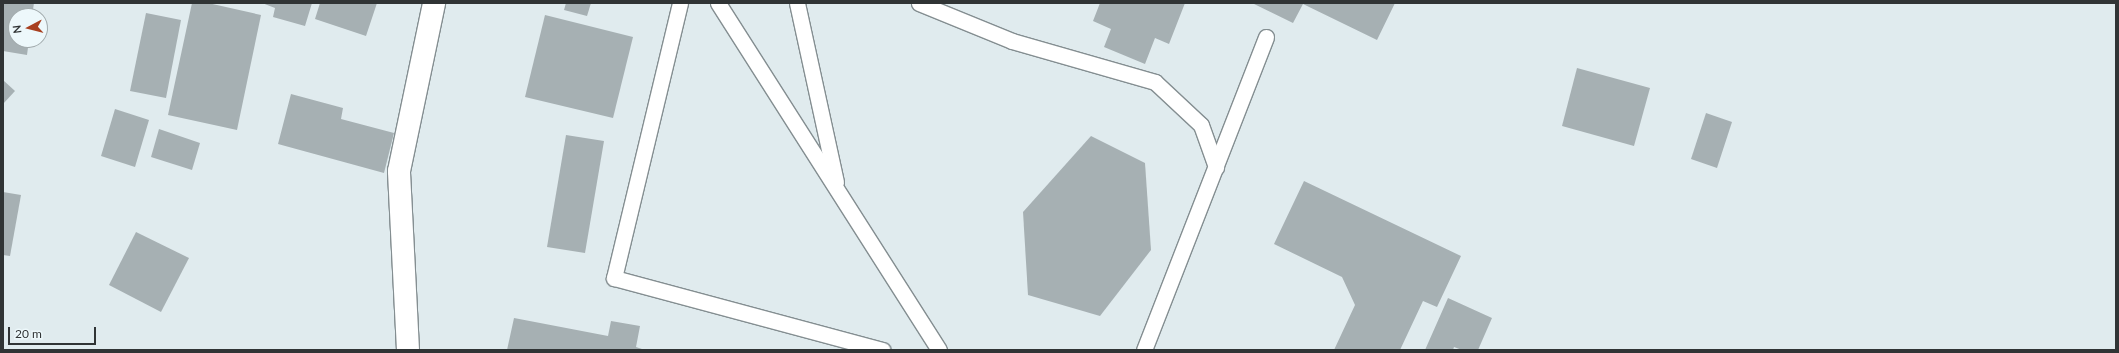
<!DOCTYPE html>
<style>
body{margin:0}
#map{position:relative;width:2119px;height:353px;overflow:hidden;background:#e0ebee;font-family:Lato,sans-serif}
div>[style]{position:absolute}
.building>*{inset:0;background:#a6b0b3}
.roads{filter:drop-shadow(1px 0 #848e91) drop-shadow(-1px 0 #848e91) drop-shadow(0 1px #848e91) drop-shadow(0 -1px #848e91)}
.lane>*{height:15px;margin:-7.5px;padding:0 7.5px;transform-origin:7.5px;border-radius:7.5px;background:#fff}
.street>*{height:22px;margin:-11px;padding:0 11px;transform-origin:11px;border-radius:11px;background:#fff}
span{translate:-50% -50%;white-space:nowrap;text-align:center;line-height:1.15;-webkit-text-stroke:3.5px #edf8fb;paint-order:stroke}
.frame{position:absolute;inset:0;border:4px solid #303435;pointer-events:none}
.north{position:absolute;left:8px;top:8px;width:40px;height:40px;box-sizing:border-box;background:#edf8fb;border:1px solid #a1aaac;border-radius:50%;rotate:263deg;font-size:11px;font-weight:700;line-height:16px;text-align:center;color:#303435}
.north::after{content:'';display:block;margin:auto;width:14px;height:18px;background:#a84020;clip-path:polygon(50% 0,100% 100%,50% 72%,0 100%)}
.scale{position:absolute;left:8px;top:327px;width:88px;height:18px;box-sizing:border-box;border:2px solid #303435;border-top:0;padding-left:5px;font-size:12px;line-height:14px;white-space:nowrap;color:#303435;-webkit-text-stroke:3px #edf8fb;paint-order:stroke}
</style>
<div id="map">
<div class="building">
<div style="clip-path:polygon(3px 3px,34px 3px,32px 16px,16px 16px,16px 40px,29px 40px,27px 55px,3px 51px)"></div>
<div style="clip-path:polygon(192px 3px,208px 3px,261px 15px,237px 130px,168px 115px)"></div>
<div style="clip-path:polygon(262px 3px,312px 3px,305px 26px,273px 17px,275px 8px)"></div>
<div style="clip-path:polygon(320px 3px,377px 3px,366px 36px,315px 19px)"></div>
<div style="clip-path:polygon(566px 3px,591px 3px,587px 16px,564px 10px)"></div>
<div style="clip-path:polygon(1100px 3px,1185px 3px,1169px 44px,1155px 38px,1145px 64px,1104px 47px,1111px 29px,1093px 21px)"></div>
<div style="clip-path:polygon(1252px 3px,1395px 3px,1377px 40px,1303px 4px,1293px 23px)"></div>
<div style="clip-path:polygon(146px 13px,181px 20px,166px 98px,130px 91px)"></div>
<div style="clip-path:polygon(545px 15px,633px 37px,613px 118px,525px 97px)"></div>
<div style="clip-path:polygon(1577px 68px,1650px 88px,1634px 146px,1562px 126px)"></div>
<div style="clip-path:polygon(3px 80px,15px 91px,3px 104px)"></div>
<div style="clip-path:polygon(291px 94px,343px 108px,341px 119px,394px 133px,384px 173px,278px 144px)"></div>
<div style="clip-path:polygon(115px 109px,149px 120px,135px 167px,101px 156px)"></div>
<div style="clip-path:polygon(1706px 113px,1732px 122px,1717px 168px,1691px 159px)"></div>
<div style="clip-path:polygon(159px 129px,200px 143px,192px 170px,151px 157px)"></div>
<div style="clip-path:polygon(566px 135px,604px 141px,585px 253px,547px 247px)"></div>
<div style="clip-path:polygon(1091px 136px,1145px 163px,1151px 250px,1100px 316px,1028px 295px,1023px 212px)"></div>
<div style="clip-path:polygon(1304px 181px,1461px 256px,1437px 307px,1423px 301px,1400px 350px,1334px 350px,1355px 305px,1342px 277px,1274px 244px)"></div>
<div style="clip-path:polygon(3px 192px,21px 195px,10px 256px,3px 255px)"></div>
<div style="clip-path:polygon(136px 232px,189px 258px,161px 312px,109px 285px)"></div>
<div style="clip-path:polygon(1448px 298px,1492px 318px,1478px 350px,1462px 350px,1454px 347px,1453px 350px,1425px 350px)"></div>
<div style="clip-path:polygon(514px 318px,608px 336px,611px 321px,640px 326px,636px 347px,645px 350px,507px 350px)"></div>
</div>
<div class="roads">
<div class="lane">
<div style="left:680px;top:3px;width:283px;rotate:103.5deg"></div>
<div style="left:614px;top:278px;width:278px;rotate:15deg"></div>
<div style="left:718px;top:3px;width:411px;rotate:57.5deg"></div>
<div style="left:797px;top:3px;width:183px;rotate:77.7deg"></div>
<div style="left:919px;top:3px;width:100px;rotate:22.2deg"></div>
<div style="left:1012px;top:41px;width:149px;rotate:16deg"></div>
<div style="left:1155px;top:82px;width:63px;rotate:43.1deg"></div>
<div style="left:1201px;top:125px;width:45px;rotate:70.3deg"></div>
<div style="left:1144px;top:350px;width:336px;rotate:-68.7deg"></div>
</div>
<div class="street">
<div style="left:408px;top:350px;width:179px;rotate:-92.9deg"></div>
<div style="left:399px;top:171px;width:172px;rotate:-78.2deg"></div>
</div>
</div>
<div class="frame"></div>
<div class="north">N</div>
<div class="scale">20 m</div>
</div>
